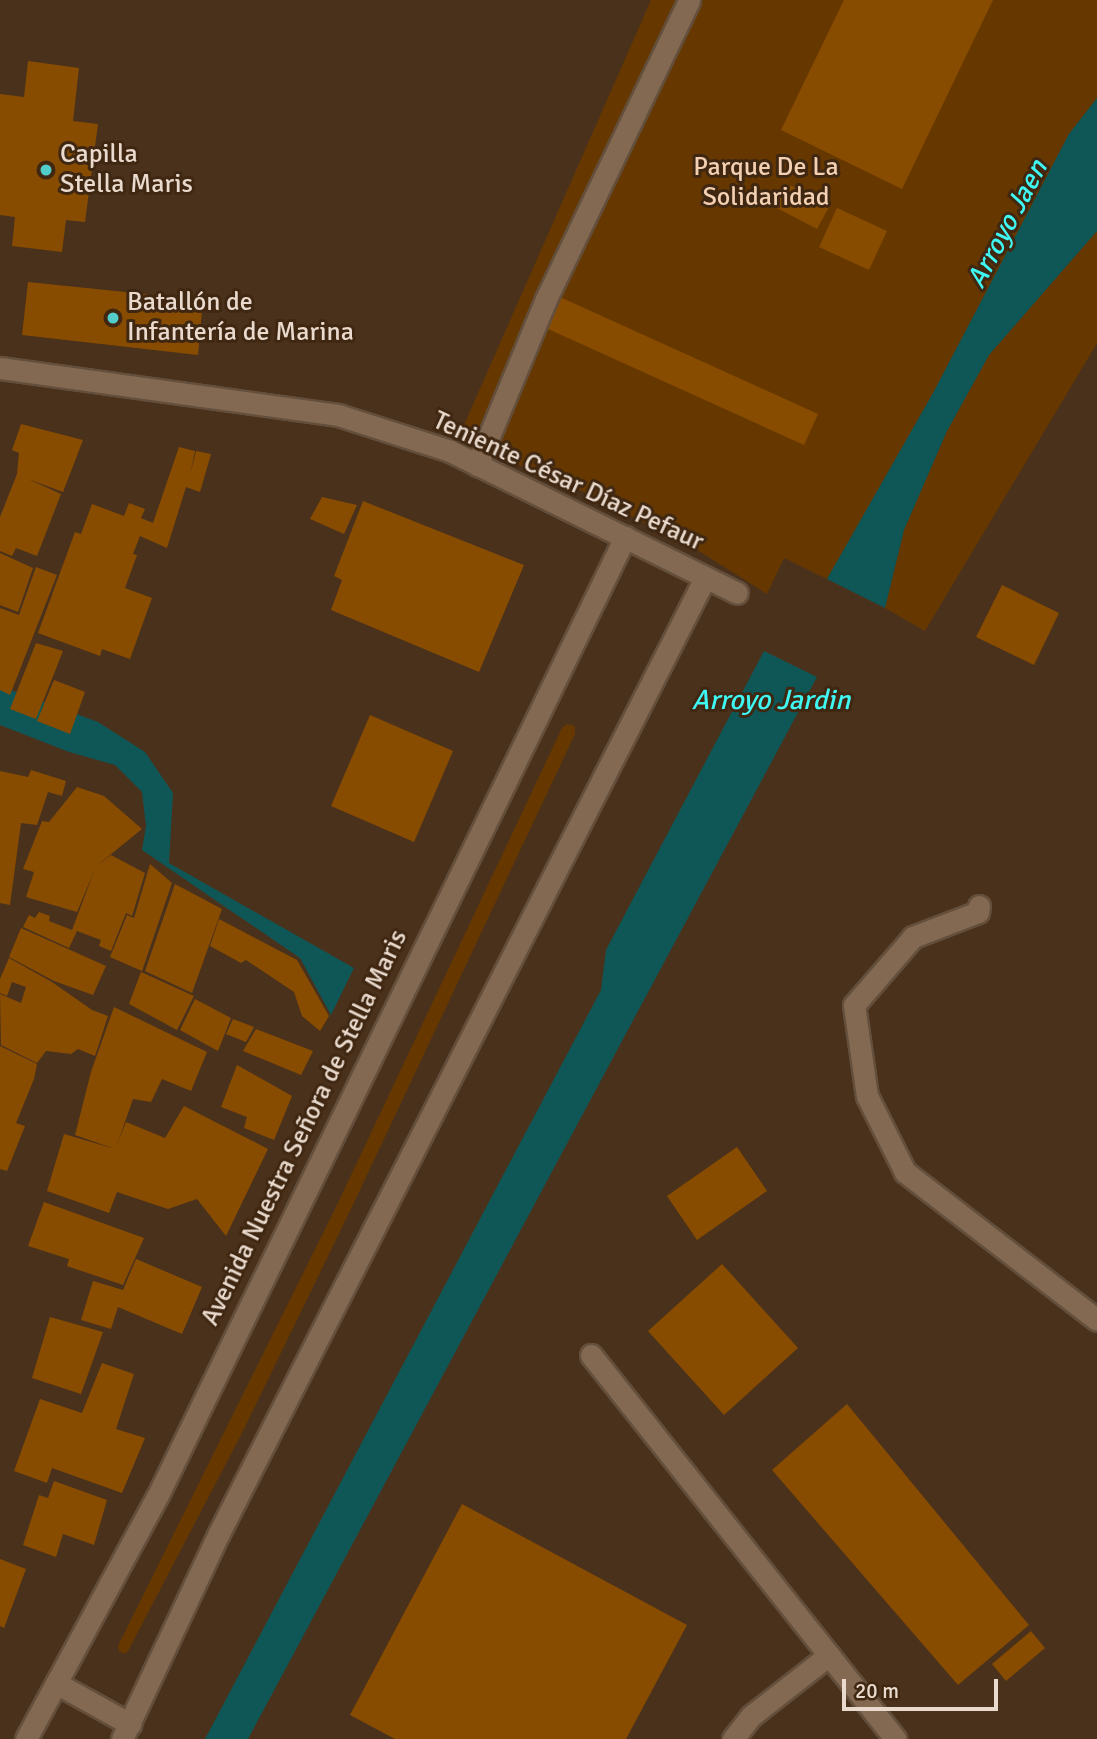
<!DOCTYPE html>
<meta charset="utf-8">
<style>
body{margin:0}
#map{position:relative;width:1097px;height:1739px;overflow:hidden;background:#4a311c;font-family:Signika,sans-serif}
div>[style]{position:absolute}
.green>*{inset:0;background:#663800}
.water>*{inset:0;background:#0f5756}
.building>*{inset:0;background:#884c00}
.roads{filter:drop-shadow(2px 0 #634f3c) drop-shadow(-2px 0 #634f3c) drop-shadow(0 2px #634f3c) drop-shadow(0 -2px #634f3c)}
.minor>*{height:21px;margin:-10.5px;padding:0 10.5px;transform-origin:10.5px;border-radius:10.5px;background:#846952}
.dots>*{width:19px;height:19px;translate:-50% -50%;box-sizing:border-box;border:4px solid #3f2712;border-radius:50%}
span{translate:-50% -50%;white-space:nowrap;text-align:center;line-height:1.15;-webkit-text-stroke:6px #3f2712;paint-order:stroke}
.poi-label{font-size:26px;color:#e9dacd}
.left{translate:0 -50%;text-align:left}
.park-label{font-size:26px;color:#f3d0b2}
.street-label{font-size:26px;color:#e9dacd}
.water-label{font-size:28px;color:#3ff7f3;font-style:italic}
.scale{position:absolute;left:842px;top:1679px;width:156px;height:32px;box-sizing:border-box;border:4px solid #e9dacd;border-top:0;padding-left:9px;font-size:21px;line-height:24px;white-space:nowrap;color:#e9dacd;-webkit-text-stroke:5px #3f2712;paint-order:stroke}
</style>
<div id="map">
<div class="green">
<div style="clip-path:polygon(651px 0,1097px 0,1097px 98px,1069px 134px,933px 393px,827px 579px,784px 558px,767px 594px,699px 551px,568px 484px,457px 441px)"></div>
<div style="clip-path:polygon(1097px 231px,1097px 343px,925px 631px,885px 608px,904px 530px,947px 431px,989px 355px)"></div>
<div style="clip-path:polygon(567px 724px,575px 726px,575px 734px,350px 1211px,241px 1435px,128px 1651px,124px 1654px,119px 1651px,118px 1646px,337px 1205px,562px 728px)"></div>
</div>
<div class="water">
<div style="clip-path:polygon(1097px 98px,1097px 231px,989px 355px,947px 431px,904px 530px,885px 608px,827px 579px,933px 393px,1069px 134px)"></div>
<div style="clip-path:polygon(764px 651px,817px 677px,248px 1739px,205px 1739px,601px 990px,606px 950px)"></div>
<div style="clip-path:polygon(0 686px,98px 722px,145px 752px,173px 793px,169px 863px,354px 968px,331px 1015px,300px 958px,142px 850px,146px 826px,142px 792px,115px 765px,69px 752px,0 725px)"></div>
</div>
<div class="building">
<div style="clip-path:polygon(844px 0,993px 0,902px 189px,781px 130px)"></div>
<div style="clip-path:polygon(28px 61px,79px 68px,73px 121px,98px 124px,85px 222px,66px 220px,62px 252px,12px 246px,15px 217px,0 215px,0 94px,24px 97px)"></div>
<div style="clip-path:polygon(787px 184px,830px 205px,817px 229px,775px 207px)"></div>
<div style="clip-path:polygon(837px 208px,887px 231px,869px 270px,819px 247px)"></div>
<div style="clip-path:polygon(28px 282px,203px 300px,198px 355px,22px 335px)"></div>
<div style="clip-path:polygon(540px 288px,818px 414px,804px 445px,526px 319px)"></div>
<div style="clip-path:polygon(21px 424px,83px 440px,63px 492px,28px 479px,61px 494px,37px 556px,16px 548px,12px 556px,0 551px,0 517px,17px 474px,19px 453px,12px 450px)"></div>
<div style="clip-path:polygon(179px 447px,195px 451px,190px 475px,196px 451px,211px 454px,200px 492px,186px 487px,167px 548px,140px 536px,133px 554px,137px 555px,125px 588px,152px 598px,130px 659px,102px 649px,100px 656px,38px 633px,75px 532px,81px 534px,92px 504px,124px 516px,129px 503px,145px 509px,141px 518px,153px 523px)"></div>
<div style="clip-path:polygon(322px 497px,357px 505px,344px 534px,310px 519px)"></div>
<div style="clip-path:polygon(363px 501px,524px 565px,479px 672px,331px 610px,342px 580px,334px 576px)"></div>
<div style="clip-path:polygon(0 553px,33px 568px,18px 612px,0 605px)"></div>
<div style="clip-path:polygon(36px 567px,57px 575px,10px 695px,0 690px,0 608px,19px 615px)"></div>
<div style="clip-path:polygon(1002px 585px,1059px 613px,1034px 665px,976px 637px)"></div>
<div style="clip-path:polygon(36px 643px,63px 651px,36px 719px,10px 709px)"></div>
<div style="clip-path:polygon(54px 680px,85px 692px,70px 734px,37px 721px)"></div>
<div style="clip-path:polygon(370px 715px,453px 751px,414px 842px,331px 806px)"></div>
<div style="clip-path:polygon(31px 770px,66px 781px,62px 796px,48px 792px,37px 825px,21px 823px,10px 905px,0 903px,0 771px,28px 777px)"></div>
<div style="clip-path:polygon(77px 787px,104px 796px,142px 829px,94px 868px,111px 855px,145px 873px,132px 916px,126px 913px,111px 951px,99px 946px,101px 940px,77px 931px,69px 948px,23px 927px,29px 915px,35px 918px,39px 912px,50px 916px,49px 921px,72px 930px,95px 869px,77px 912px,26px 897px,34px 872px,23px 869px,42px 821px,49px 822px)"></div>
<div style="clip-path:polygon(150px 864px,172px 883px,142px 971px,110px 957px,127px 915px,134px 918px)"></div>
<div style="clip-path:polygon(175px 884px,222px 909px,192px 993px,145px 971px)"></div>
<div style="clip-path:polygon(219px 919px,297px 960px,329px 1016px,320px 1031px,302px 1016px,294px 992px,246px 960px,241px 963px,210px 946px)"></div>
<div style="clip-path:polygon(21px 928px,106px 966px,93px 995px,54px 981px,9px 957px)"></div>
<div style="clip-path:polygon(9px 958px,52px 982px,92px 1010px,108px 1016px,95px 1056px,78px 1049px,71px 1054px,46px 1051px,37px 1063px,1px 1045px,0 994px,21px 1003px,26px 987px,12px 982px,7px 996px,0 993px,0 979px)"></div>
<div style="clip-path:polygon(141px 972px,194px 996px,177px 1030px,129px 1004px)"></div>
<div style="clip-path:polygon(195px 999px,231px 1018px,218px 1051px,180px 1030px)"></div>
<div style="clip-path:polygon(114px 1007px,207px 1052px,191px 1091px,162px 1079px,151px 1102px,133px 1099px,117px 1145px,126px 1122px,165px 1138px,184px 1106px,268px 1149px,226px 1236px,197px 1199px,168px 1209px,117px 1192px,109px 1213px,47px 1191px,64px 1134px,115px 1149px,75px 1135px,91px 1072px)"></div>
<div style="clip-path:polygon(233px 1019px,254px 1027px,246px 1042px,226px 1034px)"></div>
<div style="clip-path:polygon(256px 1029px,313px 1051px,301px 1075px,243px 1051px)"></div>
<div style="clip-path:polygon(0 1046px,37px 1064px,34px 1079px,16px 1123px,25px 1126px,7px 1171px,0 1169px)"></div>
<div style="clip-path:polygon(237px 1065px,292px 1096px,274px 1140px,244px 1128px,247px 1117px,221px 1107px)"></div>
<div style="clip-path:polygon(737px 1147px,767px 1191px,697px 1240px,667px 1196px)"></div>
<div style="clip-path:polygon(44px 1202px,144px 1238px,123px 1285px,67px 1266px,69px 1259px,28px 1246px)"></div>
<div style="clip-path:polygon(136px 1259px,202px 1287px,182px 1334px,118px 1307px,111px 1329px,81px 1320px,93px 1281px,123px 1290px)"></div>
<div style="clip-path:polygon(722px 1264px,798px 1348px,724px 1415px,648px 1331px)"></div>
<div style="clip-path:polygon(50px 1317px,103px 1332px,81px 1394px,32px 1378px)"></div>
<div style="clip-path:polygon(102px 1363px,134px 1374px,116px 1429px,145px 1438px,122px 1493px,52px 1468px,47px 1483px,14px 1471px,40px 1399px,82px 1413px)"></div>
<div style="clip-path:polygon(847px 1404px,1029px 1625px,958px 1685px,772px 1470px)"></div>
<div style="clip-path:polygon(54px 1481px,107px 1500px,94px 1545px,63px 1534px,56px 1557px,23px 1545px,39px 1495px,48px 1498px)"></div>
<div style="clip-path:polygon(462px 1504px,687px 1625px,626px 1739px,395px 1739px,350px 1715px)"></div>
<div style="clip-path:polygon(0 1559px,26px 1569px,4px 1628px,0 1626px)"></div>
<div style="clip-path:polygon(1031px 1631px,1045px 1648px,1006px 1681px,992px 1664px)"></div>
</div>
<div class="roads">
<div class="minor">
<div style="left:0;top:368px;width:341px;rotate:7.9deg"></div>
<div style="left:338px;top:415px;width:118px;rotate:17.8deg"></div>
<div style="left:450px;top:451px;width:320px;rotate:26.3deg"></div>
<div style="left:477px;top:465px;width:180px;rotate:-67.4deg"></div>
<div style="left:546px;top:299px;width:331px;rotate:-64.4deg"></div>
<div style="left:979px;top:906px;width:6px;rotate:99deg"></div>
<div style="left:978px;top:912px;width:70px;rotate:159deg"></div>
<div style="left:913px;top:937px;width:90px;rotate:130.9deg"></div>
<div style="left:854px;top:1005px;width:92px;rotate:81.9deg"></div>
<div style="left:867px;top:1096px;width:85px;rotate:63.4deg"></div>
<div style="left:905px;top:1172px;width:242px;rotate:37.6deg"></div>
<div style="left:591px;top:1355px;width:490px;rotate:51.6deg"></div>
<div style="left:56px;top:1683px;width:85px;rotate:29deg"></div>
<div style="left:26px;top:1739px;width:277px;rotate:-61.6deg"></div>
<div style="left:158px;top:1495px;width:1066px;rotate:-64.01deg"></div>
<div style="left:122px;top:1739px;width:228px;rotate:-64.8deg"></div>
<div style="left:219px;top:1533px;width:1072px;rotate:-63.03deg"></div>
<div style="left:733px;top:1739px;width:29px;rotate:-52deg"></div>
<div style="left:751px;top:1716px;width:99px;rotate:-38deg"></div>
</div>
</div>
<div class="dots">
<div style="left:46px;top:170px;background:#53cdca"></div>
<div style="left:113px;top:318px;background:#53cdca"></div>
</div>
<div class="poi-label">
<span class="left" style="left:60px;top:170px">Capilla<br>Stella Maris</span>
<span class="left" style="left:127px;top:318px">Batallón de<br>Infantería de Marina</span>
</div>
<div class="park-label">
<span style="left:766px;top:183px">Parque De La<br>Solidaridad</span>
</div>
<div class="street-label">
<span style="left:568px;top:482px;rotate:25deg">Teniente César Díaz Pefaur</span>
<span style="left:305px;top:1128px;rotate:-64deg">Avenida Nuestra Señora de Stella Maris</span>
</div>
<div class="water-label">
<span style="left:1007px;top:224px;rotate:-62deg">Arroyo Jaen</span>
<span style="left:771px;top:700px">Arroyo Jardin</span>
</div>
<div class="scale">20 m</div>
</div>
